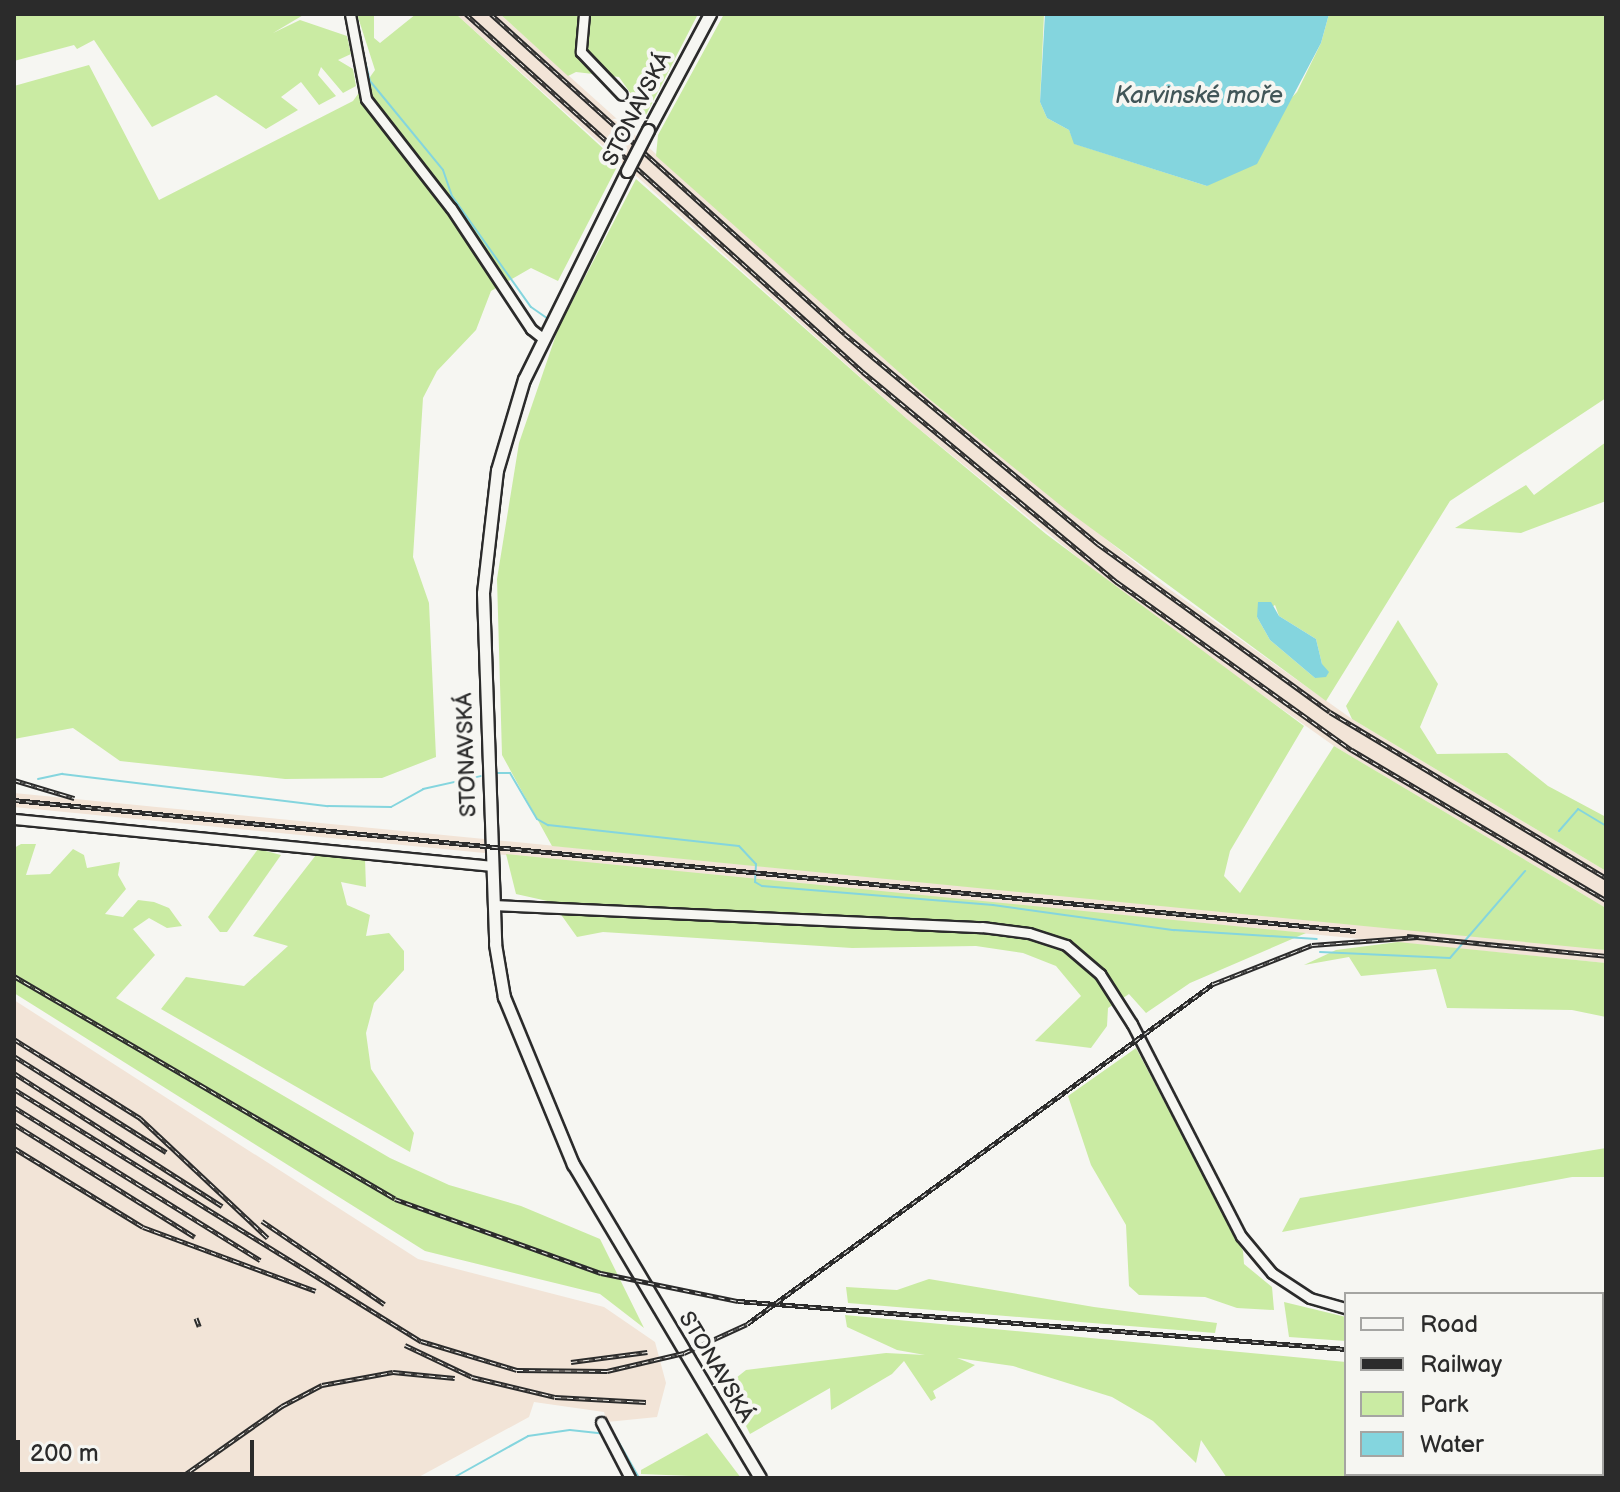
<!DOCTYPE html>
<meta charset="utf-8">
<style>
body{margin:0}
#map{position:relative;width:1620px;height:1492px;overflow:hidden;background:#f6f6f2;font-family:"Balsamiq Sans",sans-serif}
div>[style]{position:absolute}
.built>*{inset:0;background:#f2e4d7}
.green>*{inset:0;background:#caeba3}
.water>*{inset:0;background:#84d5de}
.stream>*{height:2px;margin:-1px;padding:0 1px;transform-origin:1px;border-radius:1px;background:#84d5de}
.roads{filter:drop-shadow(2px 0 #2b2b2b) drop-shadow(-2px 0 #2b2b2b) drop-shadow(0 2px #2b2b2b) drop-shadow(0 -2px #2b2b2b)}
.minor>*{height:9px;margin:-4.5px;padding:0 4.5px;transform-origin:4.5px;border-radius:4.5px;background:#f6f6f2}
.tertiary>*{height:11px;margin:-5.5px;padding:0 5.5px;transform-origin:5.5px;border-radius:5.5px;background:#f6f6f2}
.rail>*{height:5px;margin-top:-2.5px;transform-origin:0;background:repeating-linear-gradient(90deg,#f6f6f2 0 6px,#2b2b2b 0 12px);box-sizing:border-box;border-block:2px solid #2b2b2b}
.bridges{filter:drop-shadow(2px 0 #2b2b2b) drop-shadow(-2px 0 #2b2b2b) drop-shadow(0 2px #2b2b2b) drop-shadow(0 -2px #2b2b2b)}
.tertiary-bridge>*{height:11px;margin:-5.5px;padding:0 5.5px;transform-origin:5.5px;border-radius:5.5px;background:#f6f6f2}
span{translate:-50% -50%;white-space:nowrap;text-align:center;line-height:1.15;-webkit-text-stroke:8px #f6f6f2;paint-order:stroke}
.street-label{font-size:22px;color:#2b2b2b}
.water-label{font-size:24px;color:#415658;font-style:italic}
.frame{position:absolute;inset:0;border:16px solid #2b2b2b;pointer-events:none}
.legend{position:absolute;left:1344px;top:1292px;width:260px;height:184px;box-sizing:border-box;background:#f6f6f2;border:2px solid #a5a5a2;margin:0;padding:10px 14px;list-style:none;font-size:24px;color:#2b2b2b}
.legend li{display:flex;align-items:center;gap:16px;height:40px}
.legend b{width:40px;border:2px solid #a5a5a2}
.scale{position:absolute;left:16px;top:1440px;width:238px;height:36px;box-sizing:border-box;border:4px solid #2b2b2b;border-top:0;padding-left:10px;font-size:24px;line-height:28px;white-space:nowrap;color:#2b2b2b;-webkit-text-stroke:6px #f6f6f2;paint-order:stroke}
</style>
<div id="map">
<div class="built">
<div style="clip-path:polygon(456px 14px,500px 14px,928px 398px,1165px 586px,1352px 719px,1606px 871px,1606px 908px,1334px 746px,1145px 612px,907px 419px)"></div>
<div style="clip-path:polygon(14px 793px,1588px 947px,1606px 950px,1606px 963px,14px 807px)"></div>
<div style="clip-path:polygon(14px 1000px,418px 1259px,604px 1307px,655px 1342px,666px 1383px,657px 1417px,607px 1422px,604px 1412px,534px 1402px,529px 1417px,417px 1478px,14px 1478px)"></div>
</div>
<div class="green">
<div style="clip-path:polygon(14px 14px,305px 14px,273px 33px,300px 20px,347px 36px,351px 54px,338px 60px,353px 69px,356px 86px,343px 93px,321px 67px,318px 75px,336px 96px,319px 105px,301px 82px,281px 97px,298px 110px,266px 129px,216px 95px,152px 127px,94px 40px,77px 49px,74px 45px,14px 61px)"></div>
<div style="clip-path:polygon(357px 14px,374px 14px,374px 38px,380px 43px,416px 14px,456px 14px,619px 163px,558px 281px,531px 268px,491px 291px,476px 330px,437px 371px,423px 398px,413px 557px,429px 603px,436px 757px,382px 778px,285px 779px,120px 761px,73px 728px,14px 739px,14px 86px,89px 65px,159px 200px,353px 101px,375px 70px)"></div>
<div style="clip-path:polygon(500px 14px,698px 14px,646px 115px,619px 77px,576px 72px,568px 76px)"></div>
<div style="clip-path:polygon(evenodd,724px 14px,1044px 14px,1040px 102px,1047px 118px,1069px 130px,1075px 144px,1207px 186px,1297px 92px,1321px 43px,1329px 14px,1606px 14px,1606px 398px,1450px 501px,1326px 701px,1065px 509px,928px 398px,656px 156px,658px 135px,724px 14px,1275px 605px,1279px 616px,1316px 639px,1322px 664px,1315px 678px,1270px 640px,1257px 617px,1275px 605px)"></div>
<div style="clip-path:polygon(636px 179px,907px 419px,1046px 534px,1304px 726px,1230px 851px,1224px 876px,1240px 893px,1334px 746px,1606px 908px,1606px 950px,552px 846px,502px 755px,497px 579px,519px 443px,558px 329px)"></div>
<div style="clip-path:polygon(1606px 442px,1606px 501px,1521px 533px,1455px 528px,1526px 485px,1534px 495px)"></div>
<div style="clip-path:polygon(1398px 620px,1438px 684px,1420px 727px,1437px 754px,1507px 753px,1548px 786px,1606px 817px,1606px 871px,1352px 719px,1346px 706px)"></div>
<div style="clip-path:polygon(21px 844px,36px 844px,26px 875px,50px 874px,73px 849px,84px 855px,87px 868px,120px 862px,118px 875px,126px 889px,105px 914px,123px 917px,138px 900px,154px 902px,169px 908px,182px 926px,167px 928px,149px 918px,133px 929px,155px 955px,116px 998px,390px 1158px,449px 1185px,521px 1206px,600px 1239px,644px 1328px,600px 1294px,425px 1251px,14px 993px,14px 848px)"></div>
<div style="clip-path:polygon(258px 849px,281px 855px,227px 932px,220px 932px,208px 917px)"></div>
<div style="clip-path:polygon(506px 854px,1306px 933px,1190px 983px,1146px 1013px,1129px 994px,1108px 1008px,1107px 1026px,1091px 1048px,1035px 1041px,1081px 996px,1056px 966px,1023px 953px,976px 946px,852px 948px,603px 932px,577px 937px,552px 902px,516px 894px)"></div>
<div style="clip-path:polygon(316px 855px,365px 859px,366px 887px,341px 882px,347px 905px,370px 915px,366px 936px,389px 933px,404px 951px,404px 970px,374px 1003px,366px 1033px,371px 1069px,414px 1133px,410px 1152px,161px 1009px,186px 977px,244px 986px,288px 946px,253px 936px)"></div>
<div style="clip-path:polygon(1398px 942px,1606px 963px,1606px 1017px,1572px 1010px,1447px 1008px,1436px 969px,1361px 976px,1349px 957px,1304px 965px,1336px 950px)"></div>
<div style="clip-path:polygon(1136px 1048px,1243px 1251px,1244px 1264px,1272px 1287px,1274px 1310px,1237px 1308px,1205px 1297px,1139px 1295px,1129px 1286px,1126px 1225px,1091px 1165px,1068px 1096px)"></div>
<div style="clip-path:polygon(1606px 1148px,1606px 1177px,1572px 1177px,1282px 1232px,1300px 1198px)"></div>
<div style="clip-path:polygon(929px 1279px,1094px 1307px,1217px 1323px,1215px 1333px,848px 1303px,846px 1287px,897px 1290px)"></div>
<div style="clip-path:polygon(1284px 1302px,1346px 1317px,1346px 1341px,1289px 1337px)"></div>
<div style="clip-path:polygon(845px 1315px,1346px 1362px,1346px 1474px,1476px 1474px,1227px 1478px,1201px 1440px,1196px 1463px,1153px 1421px,1112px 1397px,1013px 1366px,957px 1358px,975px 1365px,933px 1391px,936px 1398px,931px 1401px,904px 1361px,892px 1374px,831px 1410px,830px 1388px,750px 1434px,726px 1386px,746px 1370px,886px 1353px,925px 1355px,897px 1350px,847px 1327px)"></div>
<div style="clip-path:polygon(707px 1433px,741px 1478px,641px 1474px,641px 1470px)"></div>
</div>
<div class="water">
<div style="clip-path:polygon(1045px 14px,1329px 14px,1321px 43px,1257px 164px,1207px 186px,1074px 144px,1069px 130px,1047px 118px,1040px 102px)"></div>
<div style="clip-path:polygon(1258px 602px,1271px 602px,1279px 616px,1316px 639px,1322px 664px,1329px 672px,1326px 677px,1315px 678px,1270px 640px,1257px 617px)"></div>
</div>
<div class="stream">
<div style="left:360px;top:41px;width:41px;rotate:76deg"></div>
<div style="left:370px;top:81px;width:115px;rotate:50.6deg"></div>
<div style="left:443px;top:170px;width:28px;rotate:71deg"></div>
<div style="left:452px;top:196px;width:136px;rotate:54.6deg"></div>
<div style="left:531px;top:307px;width:21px;rotate:35deg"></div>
<div style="left:495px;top:773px;width:15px"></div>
<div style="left:510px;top:773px;width:53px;rotate:59.6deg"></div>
<div style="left:537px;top:819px;width:13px;rotate:29deg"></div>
<div style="left:548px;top:825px;width:192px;rotate:6.3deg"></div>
<div style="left:739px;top:846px;width:25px;rotate:47deg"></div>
<div style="left:756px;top:864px;width:18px;rotate:93deg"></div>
<div style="left:755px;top:882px;width:8px;rotate:30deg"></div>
<div style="left:762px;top:886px;width:232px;rotate:4.7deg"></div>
<div style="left:993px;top:905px;width:183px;rotate:7.9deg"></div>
<div style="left:1174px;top:930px;width:143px;rotate:3.6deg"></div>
<div style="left:38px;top:779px;width:25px;rotate:-12deg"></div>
<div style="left:62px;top:774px;width:268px;rotate:6.9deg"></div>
<div style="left:328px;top:806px;width:63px;rotate:0.9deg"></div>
<div style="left:391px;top:807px;width:37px;rotate:-29deg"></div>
<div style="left:423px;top:789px;width:59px;rotate:-12.6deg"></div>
<div style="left:1559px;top:831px;width:29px;rotate:-49deg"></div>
<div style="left:1578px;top:809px;width:33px;rotate:31deg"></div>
<div style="left:1320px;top:952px;width:130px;rotate:2.6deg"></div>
<div style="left:1450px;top:958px;width:115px;rotate:-49.2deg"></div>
<div style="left:614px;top:1434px;width:51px;rotate:60.4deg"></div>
<div style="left:453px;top:1478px;width:86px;rotate:-29.2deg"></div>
<div style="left:528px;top:1436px;width:42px;rotate:-8.1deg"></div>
<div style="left:570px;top:1430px;width:30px;rotate:6deg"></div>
</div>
<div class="roads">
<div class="minor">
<div style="left:350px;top:14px;width:86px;rotate:79.3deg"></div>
<div style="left:366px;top:99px;width:138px;rotate:52.1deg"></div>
<div style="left:451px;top:208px;width:145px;rotate:56.5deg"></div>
<div style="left:531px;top:329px;width:16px;rotate:38deg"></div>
<div style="left:584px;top:14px;width:38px;rotate:95deg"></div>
<div style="left:581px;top:52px;width:59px;rotate:46.4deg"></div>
<div style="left:14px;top:819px;width:479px;rotate:5.6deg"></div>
<div style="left:493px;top:905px;width:489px;rotate:2.6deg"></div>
<div style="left:982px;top:927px;width:47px;rotate:7.3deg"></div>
<div style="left:1029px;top:933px;width:39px;rotate:18deg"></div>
<div style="left:1066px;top:945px;width:45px;rotate:40.5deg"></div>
<div style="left:1100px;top:974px;width:59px;rotate:57.4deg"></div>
<div style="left:1132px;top:1024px;width:238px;rotate:62.8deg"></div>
<div style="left:1241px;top:1236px;width:48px;rotate:50deg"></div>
<div style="left:1272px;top:1273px;width:45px;rotate:33.3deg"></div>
<div style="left:1310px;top:1298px;width:37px;rotate:16deg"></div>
<div style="left:1602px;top:1348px;width:4px"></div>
<div style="left:601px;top:1422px;width:63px;rotate:62.6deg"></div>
</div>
<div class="tertiary">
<div style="left:648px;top:130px;width:132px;rotate:-61.9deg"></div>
<div style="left:627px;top:171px;width:232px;rotate:116.3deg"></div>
<div style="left:524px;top:379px;width:95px;rotate:106.5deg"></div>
<div style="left:497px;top:470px;width:124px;rotate:96.5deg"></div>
<div style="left:483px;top:593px;width:351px;rotate:88deg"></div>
<div style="left:495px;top:944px;width:54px;rotate:80.4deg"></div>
<div style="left:504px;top:997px;width:181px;rotate:67.6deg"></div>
<div style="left:573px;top:1164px;width:365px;rotate:59.2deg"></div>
</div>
</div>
<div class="rail">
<div style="left:466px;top:14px;width:535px;rotate:42.04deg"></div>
<div style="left:863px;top:372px;width:330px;rotate:39.6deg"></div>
<div style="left:1117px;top:582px;width:289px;rotate:35.6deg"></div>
<div style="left:1352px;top:750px;width:295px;rotate:30.6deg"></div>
<div style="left:491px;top:14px;width:477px;rotate:42.1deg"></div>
<div style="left:845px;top:334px;width:329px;rotate:39.7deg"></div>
<div style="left:1098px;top:544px;width:286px;rotate:35.9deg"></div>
<div style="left:1330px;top:712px;width:322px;rotate:31deg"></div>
<div style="left:14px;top:780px;width:63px;rotate:16.7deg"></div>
<div style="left:14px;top:800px;width:1348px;rotate:5.58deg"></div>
<div style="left:1407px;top:936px;width:200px;rotate:5.7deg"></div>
<div style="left:14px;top:976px;width:441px;rotate:30.3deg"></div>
<div style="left:395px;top:1199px;width:219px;rotate:19.8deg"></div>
<div style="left:601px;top:1273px;width:140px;rotate:11.6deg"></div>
<div style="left:738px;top:1301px;width:610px;rotate:4.51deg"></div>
<div style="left:14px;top:1039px;width:149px;rotate:32.1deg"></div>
<div style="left:140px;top:1118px;width:175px;rotate:43.2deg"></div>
<div style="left:14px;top:1056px;width:180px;rotate:32.3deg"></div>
<div style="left:14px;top:1073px;width:247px;rotate:32.6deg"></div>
<div style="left:14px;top:1089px;width:479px;rotate:31.8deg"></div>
<div style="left:421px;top:1341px;width:100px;rotate:16.8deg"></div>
<div style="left:517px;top:1370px;width:90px;rotate:0.6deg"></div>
<div style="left:607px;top:1371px;width:79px;rotate:-13.2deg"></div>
<div style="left:684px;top:1353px;width:69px;rotate:-24.7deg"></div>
<div style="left:747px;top:1324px;width:577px;rotate:-36.12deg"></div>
<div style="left:1213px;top:984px;width:106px;rotate:-21.5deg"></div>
<div style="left:1312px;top:945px;width:106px;rotate:-4.3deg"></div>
<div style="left:14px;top:1107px;width:290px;rotate:31.9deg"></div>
<div style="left:14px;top:1124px;width:213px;rotate:32deg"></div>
<div style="left:14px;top:1148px;width:151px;rotate:31.5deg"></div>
<div style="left:143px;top:1227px;width:184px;rotate:20.3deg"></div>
<div style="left:262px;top:1221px;width:148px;rotate:34.2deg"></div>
<div style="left:196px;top:1318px;width:9px;rotate:69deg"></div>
<div style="left:405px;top:1345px;width:74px;rotate:25.5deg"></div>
<div style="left:472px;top:1377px;width:85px;rotate:13.5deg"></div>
<div style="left:555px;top:1397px;width:91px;rotate:3.1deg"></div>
<div style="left:571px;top:1362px;width:77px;rotate:-7.5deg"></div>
<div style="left:1602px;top:1381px;width:4px;rotate:14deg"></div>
<div style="left:1602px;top:1435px;width:4px;rotate:-14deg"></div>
<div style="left:180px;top:1478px;width:125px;rotate:-35.2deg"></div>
<div style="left:282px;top:1406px;width:45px;rotate:-27.7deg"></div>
<div style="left:322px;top:1385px;width:72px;rotate:-10.4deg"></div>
<div style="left:393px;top:1372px;width:62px;rotate:5.5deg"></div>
<div style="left:1489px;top:1478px;width:6px;rotate:-39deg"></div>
</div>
<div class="bridges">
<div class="tertiary-bridge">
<div style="left:627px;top:171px;width:46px;rotate:-62.9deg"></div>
</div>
</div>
<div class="street-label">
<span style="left:637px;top:109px;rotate:-63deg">STONAVSKÁ</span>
<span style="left:467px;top:755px;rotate:-92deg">STONAVSKÁ</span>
<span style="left:716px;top:1367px;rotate:59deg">STONAVSKÁ</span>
</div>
<div class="water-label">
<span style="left:1199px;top:96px">Karvinské moře</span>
</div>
<div class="frame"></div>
<ul class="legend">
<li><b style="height:10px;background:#f6f6f2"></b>Road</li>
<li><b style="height:10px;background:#2b2b2b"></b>Railway</li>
<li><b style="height:22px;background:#caeba3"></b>Park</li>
<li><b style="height:22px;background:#84d5de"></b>Water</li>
</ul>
<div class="scale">200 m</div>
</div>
